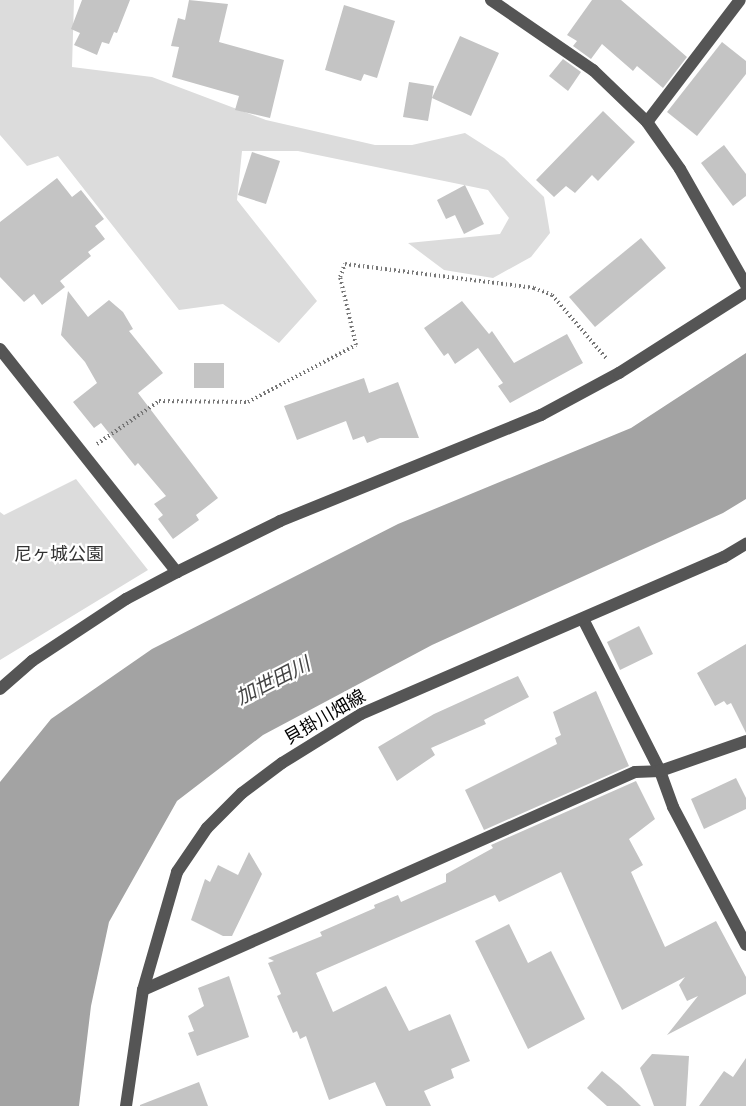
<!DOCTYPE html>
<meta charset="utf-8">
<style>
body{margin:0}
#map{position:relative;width:746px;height:1106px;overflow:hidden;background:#fff;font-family:"Roboto Condensed","Noto Sans JP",sans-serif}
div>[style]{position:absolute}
.green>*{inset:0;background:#dcdcdc}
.water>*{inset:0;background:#a3a3a3}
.building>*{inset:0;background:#c4c4c4}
.path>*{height:4px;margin-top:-2px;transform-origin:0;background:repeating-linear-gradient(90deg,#777 0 1.5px,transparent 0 4.5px)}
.minor>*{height:12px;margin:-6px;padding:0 6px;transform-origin:6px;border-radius:6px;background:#555}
.tertiary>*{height:12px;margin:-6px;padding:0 6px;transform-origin:6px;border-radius:6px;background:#555}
span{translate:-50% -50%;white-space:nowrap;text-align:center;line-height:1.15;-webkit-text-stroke:4.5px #fff;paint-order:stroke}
.park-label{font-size:18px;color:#333}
.street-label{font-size:18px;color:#000}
.water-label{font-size:20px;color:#444;font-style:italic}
</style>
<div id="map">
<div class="green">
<div style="clip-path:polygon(0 0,74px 0,72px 67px,152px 77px,266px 120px,375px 145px,412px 145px,465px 133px,504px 158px,544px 197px,550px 233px,531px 257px,493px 278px,444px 270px,408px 243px,500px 234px,509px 218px,488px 190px,298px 151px,242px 151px,237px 200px,317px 301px,279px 343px,223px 304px,179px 310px,58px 156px,27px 166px,0 135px)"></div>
<div style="clip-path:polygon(76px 479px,148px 570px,0 660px,0 512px,4px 515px)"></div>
</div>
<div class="water">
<div style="clip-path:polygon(746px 353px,746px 499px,723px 513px,432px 645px,263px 735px,177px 801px,109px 922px,91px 1006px,79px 1106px,0 1106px,0 782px,51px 719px,152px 649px,398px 524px,631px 428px)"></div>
</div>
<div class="building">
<div style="clip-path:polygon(82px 0,130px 0,117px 33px,114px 32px,109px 44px,102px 42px,97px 55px,74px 45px,80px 33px,71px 29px)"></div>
<div style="clip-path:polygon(189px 0,228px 4px,219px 42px,284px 60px,270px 118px,235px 110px,239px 96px,172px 77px,179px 47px,171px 46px,178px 18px,185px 20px)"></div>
<div style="clip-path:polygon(592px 0,621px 0,687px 57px,663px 88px,637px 66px,633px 71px,602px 44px,591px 59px,573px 46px,577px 41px,567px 35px)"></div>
<div style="clip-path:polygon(344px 5px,395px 21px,377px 78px,364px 74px,361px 81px,325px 70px)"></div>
<div style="clip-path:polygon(460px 36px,499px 53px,471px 116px,432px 98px,428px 121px,403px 117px,409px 82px,434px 86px,432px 98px)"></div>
<div style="clip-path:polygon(722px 42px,746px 61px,746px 74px,697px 136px,667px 112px)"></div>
<div style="clip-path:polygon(563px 59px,581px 72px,568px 91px,549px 76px)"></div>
<div style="clip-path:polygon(603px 111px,635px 142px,598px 181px,592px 175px,575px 193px,566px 186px,554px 197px,536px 180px)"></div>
<div style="clip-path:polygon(724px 145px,746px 174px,746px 196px,733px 206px,701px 163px)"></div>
<div style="clip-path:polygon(252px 152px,280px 161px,266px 204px,238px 195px)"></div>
<div style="clip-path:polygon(57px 178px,72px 197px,81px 190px,104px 219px,95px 226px,105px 239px,88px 252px,91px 256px,60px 281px,65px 287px,42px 305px,34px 294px,24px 302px,0 277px,0 222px)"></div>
<div style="clip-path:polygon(465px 185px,484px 224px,464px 234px,455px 215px,446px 219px,437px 200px)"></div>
<div style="clip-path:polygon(641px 238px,666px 268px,595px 327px,569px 297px)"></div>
<div style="clip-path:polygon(68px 291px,88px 317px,109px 300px,123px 312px,133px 329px,129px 331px,163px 373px,138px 393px,218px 498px,196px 515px,199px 520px,173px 539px,158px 519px,163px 515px,154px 504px,166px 496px,138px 463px,135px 466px,101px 423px,94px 428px,73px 402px,97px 383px,85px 362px,61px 335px)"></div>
<div style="clip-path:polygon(462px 301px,489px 334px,492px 331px,514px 363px,567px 334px,583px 363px,510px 403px,498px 386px,503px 383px,478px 348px,455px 364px,448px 353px,444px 356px,424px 328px)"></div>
<div style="clip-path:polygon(194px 363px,224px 363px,224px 388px,194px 388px)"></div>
<div style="clip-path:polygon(364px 378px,369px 393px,398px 382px,419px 438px,380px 438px,367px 443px,364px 436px,353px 440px,346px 421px,297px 440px,284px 406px)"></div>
<div style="clip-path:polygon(639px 626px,653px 654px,620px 670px,607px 642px)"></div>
<div style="clip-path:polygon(746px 644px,746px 733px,731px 703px,727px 705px,724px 701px,715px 706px,697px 673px)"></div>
<div style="clip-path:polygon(518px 676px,529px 697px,484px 720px,486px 724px,431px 748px,435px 755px,397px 781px,378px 747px,434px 714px)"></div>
<div style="clip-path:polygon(596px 691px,629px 766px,484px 830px,465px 790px,557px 744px,555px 738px,561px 735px,553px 712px)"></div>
<div style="clip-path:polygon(736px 778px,746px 798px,746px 809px,704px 829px,691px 799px)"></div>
<div style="clip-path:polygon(636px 781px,655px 819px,629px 839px,643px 865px,631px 872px,665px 947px,716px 921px,746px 977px,746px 994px,667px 1035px,698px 996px,687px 1001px,679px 985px,685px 977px,622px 1010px,561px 872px,499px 902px,495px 895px,316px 973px,333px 1012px,386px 986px,409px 1031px,450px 1014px,470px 1061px,451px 1069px,454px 1078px,424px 1091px,431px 1106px,386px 1106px,375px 1082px,329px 1100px,306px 1036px,300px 1039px,297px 1031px,293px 1033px,277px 996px,281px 994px,268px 963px,274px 961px,268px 958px,322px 936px,320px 932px,375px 908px,374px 905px,398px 895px,401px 902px,446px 882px,446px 874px,493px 848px,491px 845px)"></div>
<div style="clip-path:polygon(249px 852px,262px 874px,232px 936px,223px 936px,191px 920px,205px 879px,210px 882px,218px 865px,238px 875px)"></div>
<div style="clip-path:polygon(509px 924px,528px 963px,551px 951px,585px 1019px,528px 1049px,475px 941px)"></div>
<div style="clip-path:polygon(229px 976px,249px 1037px,197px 1056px,188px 1033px,194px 1031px,188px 1016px,204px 1006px,198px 988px)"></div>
<div style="clip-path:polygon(652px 1054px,689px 1056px,686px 1106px,654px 1106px,640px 1068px)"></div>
<div style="clip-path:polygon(746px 1058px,746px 1106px,699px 1106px,724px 1071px,733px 1077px)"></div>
<div style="clip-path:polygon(602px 1071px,620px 1086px,641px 1106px,607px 1106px,587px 1088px)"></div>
<div style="clip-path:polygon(199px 1082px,208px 1106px,140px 1106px,140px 1105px)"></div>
</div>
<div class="path">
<div style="left:97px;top:444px;width:75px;rotate:-34.7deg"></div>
<div style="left:159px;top:401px;width:89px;rotate:0.6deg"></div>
<div style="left:248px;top:402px;width:122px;rotate:-27.8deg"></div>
<div style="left:356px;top:345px;width:70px;rotate:-103.2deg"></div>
<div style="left:340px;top:277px;width:14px;rotate:-69deg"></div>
<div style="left:345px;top:264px;width:191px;rotate:7.2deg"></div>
<div style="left:534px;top:288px;width:19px;rotate:21deg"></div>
<div style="left:552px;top:295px;width:83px;rotate:49.4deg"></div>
</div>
<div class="minor">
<div style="left:491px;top:0;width:124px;rotate:34.5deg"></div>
<div style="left:593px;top:70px;width:75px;rotate:43.9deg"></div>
<div style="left:647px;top:122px;width:57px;rotate:54.9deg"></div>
<div style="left:680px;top:169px;width:133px;rotate:60.4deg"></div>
<div style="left:647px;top:122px;width:153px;rotate:-52.7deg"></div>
<div style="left:0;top:349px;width:285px;rotate:51.6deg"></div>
<div style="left:583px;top:619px;width:170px;rotate:63.1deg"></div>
<div style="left:660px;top:771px;width:38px;rotate:70deg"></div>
<div style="left:673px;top:807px;width:156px;rotate:62.1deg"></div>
<div style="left:0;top:689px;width:43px;rotate:-41.2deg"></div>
<div style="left:32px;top:661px;width:113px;rotate:-33.4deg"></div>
<div style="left:126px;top:599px;width:58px;rotate:-27.9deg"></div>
<div style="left:177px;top:572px;width:115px;rotate:-26.3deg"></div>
<div style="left:280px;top:521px;width:282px;rotate:-22.1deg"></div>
<div style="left:541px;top:415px;width:89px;rotate:-28.3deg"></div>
<div style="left:619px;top:373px;width:151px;rotate:-32.5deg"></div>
<div style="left:143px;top:990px;width:538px;rotate:-23.9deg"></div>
<div style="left:635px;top:772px;width:25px;rotate:-2deg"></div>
<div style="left:660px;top:771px;width:91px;rotate:-19.2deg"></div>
</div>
<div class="tertiary">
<div style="left:126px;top:1106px;width:117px;rotate:-81.7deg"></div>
<div style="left:143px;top:990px;width:123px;rotate:-73.9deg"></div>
<div style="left:177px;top:872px;width:53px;rotate:-55.7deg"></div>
<div style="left:207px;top:828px;width:49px;rotate:-45deg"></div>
<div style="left:242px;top:793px;width:50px;rotate:-36.9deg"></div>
<div style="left:282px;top:763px;width:93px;rotate:-31.8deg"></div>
<div style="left:361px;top:714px;width:395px;rotate:-23.4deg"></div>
<div style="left:724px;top:557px;width:26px;rotate:-31deg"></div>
</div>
<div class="park-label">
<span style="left:59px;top:554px">尼ヶ城公園</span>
</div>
<div class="street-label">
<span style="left:325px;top:717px;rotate:-30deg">貝掛川畑線</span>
</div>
<div class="water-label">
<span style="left:273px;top:681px;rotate:-27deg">加世田川</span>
</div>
</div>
